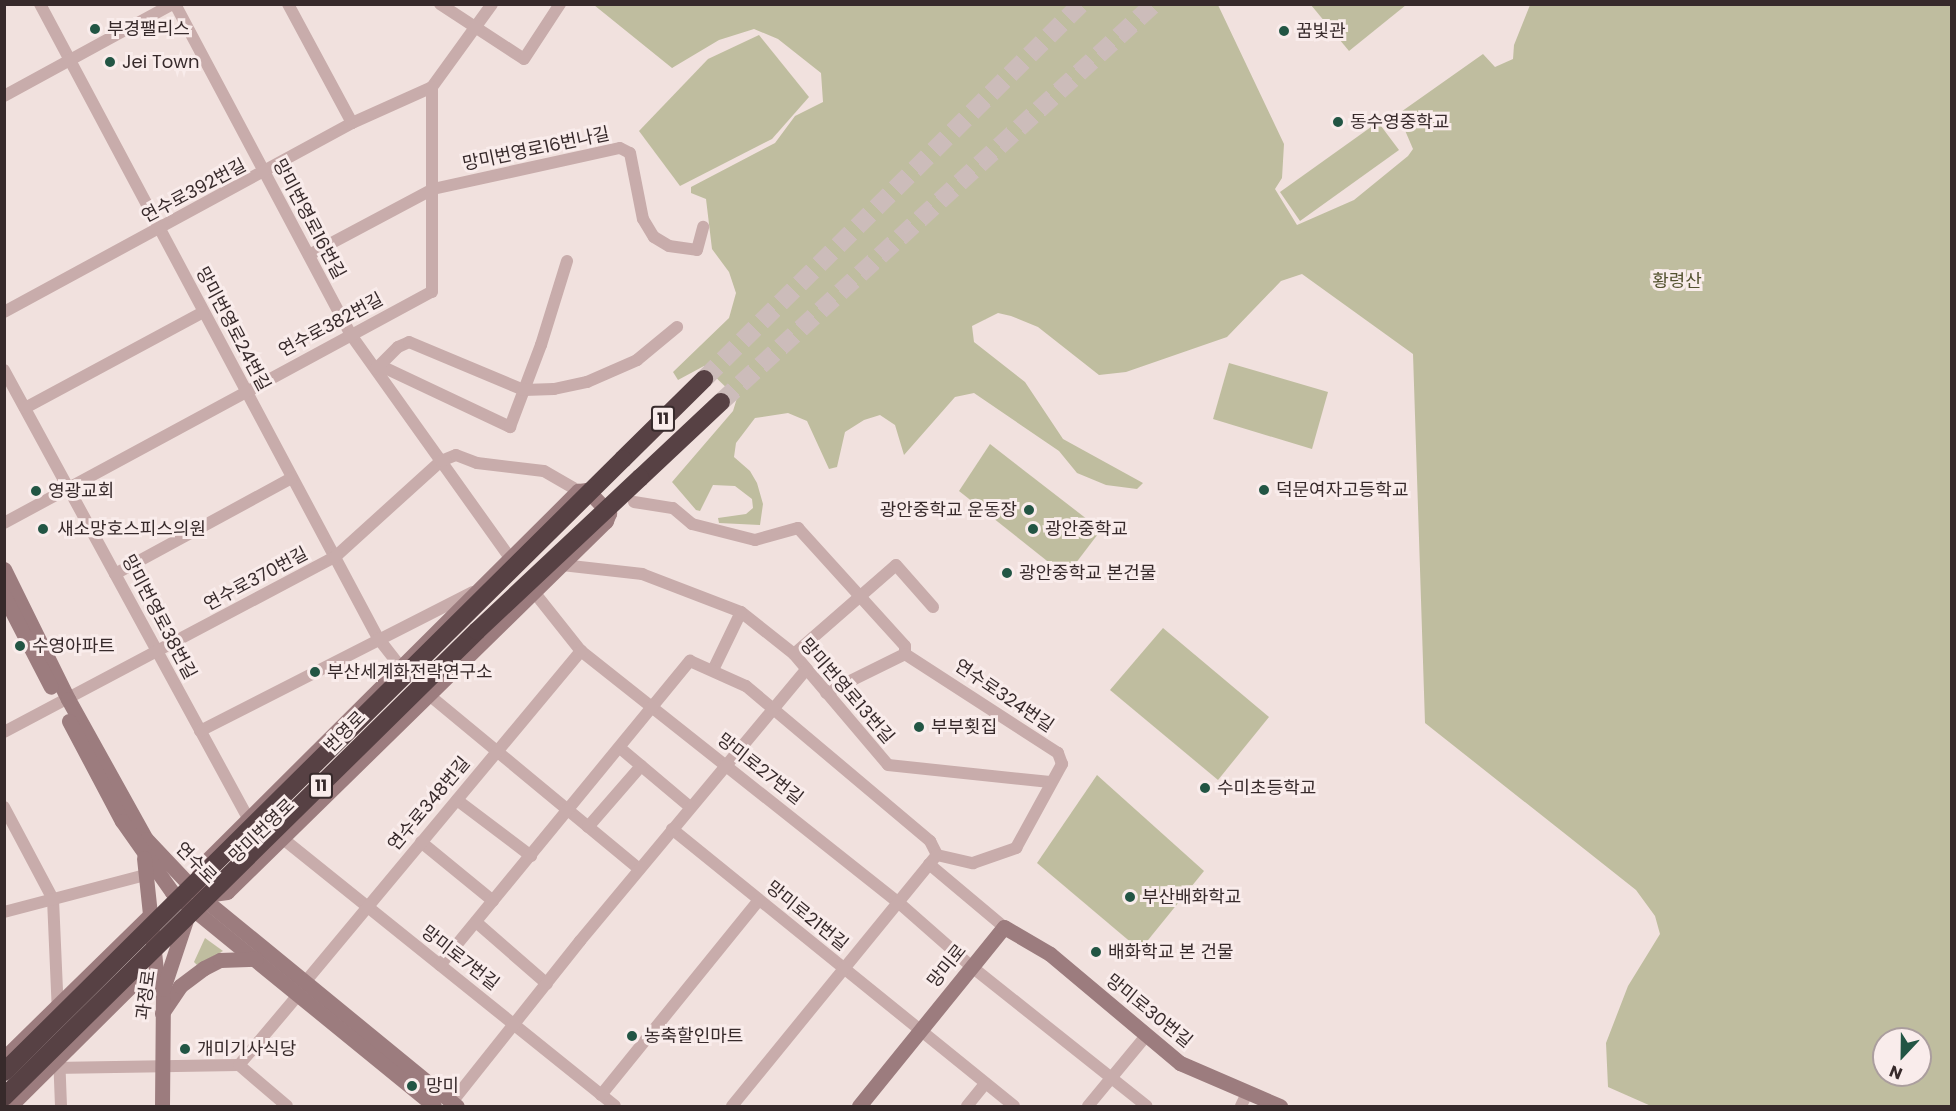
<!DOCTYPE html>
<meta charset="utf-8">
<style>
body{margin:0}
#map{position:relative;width:1956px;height:1111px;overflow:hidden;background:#f1e1de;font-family:Poppins,"Noto Sans KR",sans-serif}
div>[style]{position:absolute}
.green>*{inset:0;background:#bfbd9f}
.highway-tunnel>*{height:18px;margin-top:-9px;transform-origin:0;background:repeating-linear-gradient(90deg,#ccbcba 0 18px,transparent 0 27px)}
.street>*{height:12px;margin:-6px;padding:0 6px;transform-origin:6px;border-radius:6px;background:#c8acab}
.secondary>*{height:15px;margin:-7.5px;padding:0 7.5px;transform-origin:7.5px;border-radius:7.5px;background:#9c7c7e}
.highway>*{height:18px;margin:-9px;padding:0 9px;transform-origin:9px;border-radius:9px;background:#574144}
.highway-bridge>*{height:18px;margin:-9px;padding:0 9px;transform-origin:9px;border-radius:9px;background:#574144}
.dots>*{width:16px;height:16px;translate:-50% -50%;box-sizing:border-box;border:3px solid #f9eceb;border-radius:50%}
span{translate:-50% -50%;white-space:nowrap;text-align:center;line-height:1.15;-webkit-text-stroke:6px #f9eceb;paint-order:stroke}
.shield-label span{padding:2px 4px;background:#f9eceb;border:2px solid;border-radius:4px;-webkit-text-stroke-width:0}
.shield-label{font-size:16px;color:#372a2b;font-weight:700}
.poi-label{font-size:18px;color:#372a2b}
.left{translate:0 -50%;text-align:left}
.right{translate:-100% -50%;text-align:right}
.street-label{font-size:18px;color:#372a2b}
.park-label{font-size:18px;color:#53522f}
.frame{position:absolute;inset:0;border:6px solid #372a2b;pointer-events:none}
.north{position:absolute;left:1872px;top:1027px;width:60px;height:60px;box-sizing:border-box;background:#f9eceb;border:2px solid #ab9e9e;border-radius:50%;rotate:202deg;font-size:16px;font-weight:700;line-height:24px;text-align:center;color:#372a2b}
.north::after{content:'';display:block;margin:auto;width:21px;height:27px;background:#254;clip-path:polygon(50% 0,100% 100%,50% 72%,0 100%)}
</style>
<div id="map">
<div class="green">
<div style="clip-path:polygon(evenodd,594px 5px,1218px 5px,1284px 144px,1282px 178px,1275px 189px,1297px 225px,1354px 200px,1408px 156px,1413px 149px,1398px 114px,1483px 54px,1495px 67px,1513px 59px,1514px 45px,1530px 5px,1951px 5px,1951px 1106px,1651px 1106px,1608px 1087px,1606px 1043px,1628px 986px,1660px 934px,1655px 916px,1636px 890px,1425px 723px,1413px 354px,1302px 274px,1281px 281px,1227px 337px,1126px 372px,1099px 375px,1038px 327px,1011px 316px,998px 313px,972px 326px,974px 342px,1025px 382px,1063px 439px,1143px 483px,1137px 489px,1106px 485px,1077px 473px,1059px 451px,974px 393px,955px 397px,904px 455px,895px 425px,880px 415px,864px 420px,845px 432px,837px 467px,829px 469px,807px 421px,788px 413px,755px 418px,736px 443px,734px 457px,750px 471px,757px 483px,763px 504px,760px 525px,719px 523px,718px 518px,746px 514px,753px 508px,752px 499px,735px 486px,713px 485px,700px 511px,696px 510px,672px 482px,733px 411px,737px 398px,704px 366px,678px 380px,673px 372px,729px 318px,736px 293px,729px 272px,712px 249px,706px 199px,691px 193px,691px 187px,775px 143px,795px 116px,823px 102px,821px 73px,778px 39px,754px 29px,719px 40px,672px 68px,594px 5px,1884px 1039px,1920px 1039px,1920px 1075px,1884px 1075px,1884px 1039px)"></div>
<div style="clip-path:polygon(1311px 5px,1406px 5px,1349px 51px)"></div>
<div style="clip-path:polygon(759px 35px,809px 97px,772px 139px,680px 186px,639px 131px,708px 59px)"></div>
<div style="clip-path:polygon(1378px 122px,1399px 150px,1300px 221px,1280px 192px)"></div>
<div style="clip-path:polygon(1229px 363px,1328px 392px,1312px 449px,1213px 419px)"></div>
<div style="clip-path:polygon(990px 444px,1101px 530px,1066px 576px,959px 491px)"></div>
<div style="clip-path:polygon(1163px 628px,1269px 717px,1218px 780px,1110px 690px)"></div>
<div style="clip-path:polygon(1097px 775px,1204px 871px,1140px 950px,1037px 863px)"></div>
<div style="clip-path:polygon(205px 938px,223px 951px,197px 965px,194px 962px)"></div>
</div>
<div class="highway-tunnel">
<div style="left:704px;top:379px;width:532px;rotate:-44.85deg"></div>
<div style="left:721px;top:402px;width:588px;rotate:-42.59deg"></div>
</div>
<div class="street">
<div style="left:40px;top:4px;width:718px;rotate:61.94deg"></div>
<div style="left:378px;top:638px;width:37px;rotate:52deg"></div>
<div style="left:175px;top:4px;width:375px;rotate:62deg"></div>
<div style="left:351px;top:335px;width:274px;rotate:54.5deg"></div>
<div style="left:288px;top:4px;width:135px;rotate:61.7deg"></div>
<div style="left:440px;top:4px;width:100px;rotate:33.2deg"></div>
<div style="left:524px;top:59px;width:66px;rotate:-56.8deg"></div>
<div style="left:4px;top:96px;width:192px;rotate:-28.6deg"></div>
<div style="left:309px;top:255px;width:140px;rotate:-28deg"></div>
<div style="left:433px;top:189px;width:191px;rotate:-12.4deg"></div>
<div style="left:620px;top:148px;width:11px;rotate:27deg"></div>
<div style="left:630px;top:153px;width:67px;rotate:78.9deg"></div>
<div style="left:643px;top:219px;width:21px;rotate:59deg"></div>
<div style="left:654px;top:237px;width:17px;rotate:31deg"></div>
<div style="left:669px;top:246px;width:28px;rotate:8deg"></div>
<div style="left:697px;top:250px;width:24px;rotate:-75deg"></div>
<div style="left:4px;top:312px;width:396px;rotate:-28.5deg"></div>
<div style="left:352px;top:123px;width:88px;rotate:-24.2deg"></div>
<div style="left:432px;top:87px;width:102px;rotate:-54.1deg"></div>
<div style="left:381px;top:366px;width:143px;rotate:25.3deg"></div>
<div style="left:510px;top:427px;width:88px;rotate:-69.3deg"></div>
<div style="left:541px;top:345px;width:88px;rotate:-72.8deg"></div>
<div style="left:376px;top:369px;width:31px;rotate:-45deg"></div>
<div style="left:398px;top:347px;width:12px;rotate:-24deg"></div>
<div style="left:409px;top:342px;width:125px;rotate:22.7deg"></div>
<div style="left:524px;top:390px;width:30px;rotate:-2deg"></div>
<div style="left:554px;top:389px;width:34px;rotate:-12deg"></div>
<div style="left:587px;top:382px;width:55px;rotate:-23.7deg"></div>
<div style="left:637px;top:360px;width:52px;rotate:-39.5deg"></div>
<div style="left:4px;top:370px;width:510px;rotate:61.43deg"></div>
<div style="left:25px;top:408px;width:202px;rotate:-28.3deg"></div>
<div style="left:634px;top:502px;width:39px;rotate:9deg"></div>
<div style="left:673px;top:508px;width:25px;rotate:40deg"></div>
<div style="left:692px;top:524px;width:65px;rotate:14.3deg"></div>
<div style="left:755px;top:540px;width:45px;rotate:-15.6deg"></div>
<div style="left:798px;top:528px;width:159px;rotate:47.8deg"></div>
<div style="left:905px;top:646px;width:8px;rotate:90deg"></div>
<div style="left:4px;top:523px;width:486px;rotate:-28.4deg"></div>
<div style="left:432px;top:292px;width:205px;rotate:-90deg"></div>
<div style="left:562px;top:565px;width:81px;rotate:6.4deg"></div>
<div style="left:642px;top:574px;width:106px;rotate:21deg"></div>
<div style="left:741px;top:612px;width:68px;rotate:38.4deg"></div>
<div style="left:794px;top:654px;width:145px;rotate:49.7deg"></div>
<div style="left:888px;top:765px;width:163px;rotate:6deg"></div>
<div style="left:115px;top:574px;width:201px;rotate:-28.5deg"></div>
<div style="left:534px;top:592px;width:75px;rotate:51.5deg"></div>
<div style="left:581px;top:651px;width:404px;rotate:38.4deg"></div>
<div style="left:898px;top:902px;width:98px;rotate:41.3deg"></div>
<div style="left:972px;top:967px;width:223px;rotate:38.5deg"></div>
<div style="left:794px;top:654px;width:135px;rotate:-41.1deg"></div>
<div style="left:896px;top:565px;width:56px;rotate:48.6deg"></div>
<div style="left:713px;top:670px;width:64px;rotate:-64.2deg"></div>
<div style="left:429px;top:695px;width:273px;rotate:39.6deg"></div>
<div style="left:200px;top:731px;width:306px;rotate:-27deg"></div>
<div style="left:4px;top:732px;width:374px;rotate:-27.9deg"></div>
<div style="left:335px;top:557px;width:143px;rotate:-42.2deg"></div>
<div style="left:441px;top:461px;width:16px;rotate:-22deg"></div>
<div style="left:456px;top:455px;width:22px;rotate:21deg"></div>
<div style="left:477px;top:463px;width:67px;rotate:6.8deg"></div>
<div style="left:544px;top:471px;width:39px;rotate:30deg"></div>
<div style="left:620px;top:748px;width:92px;rotate:40.1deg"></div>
<div style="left:457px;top:800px;width:93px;rotate:37.1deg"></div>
<div style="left:4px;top:807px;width:104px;rotate:62deg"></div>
<div style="left:53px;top:899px;width:113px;rotate:87.5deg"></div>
<div style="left:588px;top:827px;width:81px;rotate:-49deg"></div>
<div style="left:672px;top:829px;width:440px;rotate:39deg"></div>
<div style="left:282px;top:838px;width:427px;rotate:38.8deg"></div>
<div style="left:421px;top:842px;width:93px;rotate:39.3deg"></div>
<div style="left:929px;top:864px;width:98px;rotate:40deg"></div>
<div style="left:4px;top:912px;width:146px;rotate:-14.7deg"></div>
<div style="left:476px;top:922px;width:94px;rotate:41.1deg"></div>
<div style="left:440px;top:965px;width:394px;rotate:-50.6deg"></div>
<div style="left:690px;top:661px;width:61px;rotate:24.1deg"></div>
<div style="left:746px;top:686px;width:241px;rotate:40.1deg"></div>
<div style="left:930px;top:841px;width:16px;rotate:63deg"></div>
<div style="left:937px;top:855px;width:37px;rotate:13deg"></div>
<div style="left:973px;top:863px;width:46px;rotate:-19.2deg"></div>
<div style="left:1016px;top:848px;width:96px;rotate:-61.3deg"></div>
<div style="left:1062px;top:764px;width:12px;rotate:-110deg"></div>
<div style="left:1058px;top:753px;width:182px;rotate:-147.1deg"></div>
<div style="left:905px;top:654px;width:88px;rotate:153.7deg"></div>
<div style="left:306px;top:981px;width:430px;rotate:-50.2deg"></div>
<div style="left:59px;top:1054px;width:52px;rotate:87.8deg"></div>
<div style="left:239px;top:1065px;width:93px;rotate:-49.8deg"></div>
<div style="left:53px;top:1068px;width:186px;rotate:-0.9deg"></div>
<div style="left:239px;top:1065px;width:63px;rotate:40.5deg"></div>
<div style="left:601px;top:1095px;width:251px;rotate:-51deg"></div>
<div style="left:452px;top:1102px;width:206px;rotate:-51.5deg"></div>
<div style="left:580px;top:941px;width:354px;rotate:-50.2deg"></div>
<div style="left:732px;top:1106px;width:324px;rotate:-50.8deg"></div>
<div style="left:967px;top:1106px;width:28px;rotate:-51deg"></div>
<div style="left:1088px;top:1106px;width:91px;rotate:-50.4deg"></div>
<div style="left:1241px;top:1106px;width:14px;rotate:-65deg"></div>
</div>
<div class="secondary">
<div style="left:587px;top:490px;width:32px;rotate:46deg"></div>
<div style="left:609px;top:513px;width:9px;rotate:111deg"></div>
<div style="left:606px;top:521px;width:530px;rotate:135.61deg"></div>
<div style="left:227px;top:892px;width:27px;rotate:172deg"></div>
<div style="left:200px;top:896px;width:28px;rotate:-92deg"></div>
<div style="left:199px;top:868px;width:535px;rotate:-44.85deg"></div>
<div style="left:578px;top:491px;width:9px;rotate:-6deg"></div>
<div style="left:4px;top:569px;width:145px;rotate:63.8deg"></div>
<div style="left:68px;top:699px;width:160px;rotate:60.9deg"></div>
<div style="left:146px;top:839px;width:79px;rotate:46.5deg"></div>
<div style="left:200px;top:896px;width:332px;rotate:39.3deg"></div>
<div style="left:4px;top:596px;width:102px;rotate:62.7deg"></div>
<div style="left:69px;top:721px;width:113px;rotate:62.1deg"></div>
<div style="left:122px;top:821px;width:87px;rotate:54.8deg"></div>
<div style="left:172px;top:892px;width:338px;rotate:39.2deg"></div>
<div style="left:144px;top:858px;width:133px;rotate:83.9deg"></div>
<div style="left:162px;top:1013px;width:32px;rotate:-56deg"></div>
<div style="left:180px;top:986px;width:30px;rotate:-37deg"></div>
<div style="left:204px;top:968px;width:18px;rotate:-27deg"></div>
<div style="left:220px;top:960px;width:36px;rotate:-2deg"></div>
<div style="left:4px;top:1058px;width:204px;rotate:-44.4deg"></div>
<div style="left:10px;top:1106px;width:185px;rotate:-44.8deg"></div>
<div style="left:141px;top:976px;width:17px;rotate:21deg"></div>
<div style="left:162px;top:1106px;width:117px;rotate:-89.5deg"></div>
<div style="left:163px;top:989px;width:76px;rotate:-71.6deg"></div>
<div style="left:859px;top:1106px;width:230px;rotate:-51deg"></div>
<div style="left:1004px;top:927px;width:53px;rotate:30.4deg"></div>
<div style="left:1050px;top:954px;width:170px;rotate:40deg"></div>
<div style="left:1180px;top:1063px;width:109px;rotate:23.3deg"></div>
</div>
<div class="highway">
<div style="left:623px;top:459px;width:114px;rotate:-44.6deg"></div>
<div style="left:640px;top:478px;width:111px;rotate:-43.2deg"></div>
</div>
<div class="highway-bridge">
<div style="left:4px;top:1072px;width:871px;rotate:-44.72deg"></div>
<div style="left:4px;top:1097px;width:664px;rotate:-44.57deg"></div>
<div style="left:477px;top:631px;width:224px;rotate:-43.2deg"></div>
</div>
<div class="dots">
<div style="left:95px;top:29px;background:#254"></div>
<div style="left:1284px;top:31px;background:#254"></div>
<div style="left:110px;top:62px;background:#254"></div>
<div style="left:1338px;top:122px;background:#254"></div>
<div style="left:1264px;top:490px;background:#254"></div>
<div style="left:36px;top:491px;background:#254"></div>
<div style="left:1029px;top:510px;background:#254"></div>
<div style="left:43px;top:529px;background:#254"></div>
<div style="left:1033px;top:529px;background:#254"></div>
<div style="left:1007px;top:573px;background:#254"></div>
<div style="left:20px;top:646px;background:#254"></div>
<div style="left:315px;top:672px;background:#254"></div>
<div style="left:919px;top:727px;background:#254"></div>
<div style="left:1205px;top:788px;background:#254"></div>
<div style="left:1130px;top:897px;background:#254"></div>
<div style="left:1096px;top:952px;background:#254"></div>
<div style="left:632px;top:1036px;background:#254"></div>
<div style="left:185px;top:1049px;background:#254"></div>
<div style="left:412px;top:1086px;background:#254"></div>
</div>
<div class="shield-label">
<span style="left:663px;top:419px">11</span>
<span style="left:321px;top:786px">11</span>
</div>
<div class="poi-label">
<span class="left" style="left:107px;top:29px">부경팰리스</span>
<span class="left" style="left:1296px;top:31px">꿈빛관</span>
<span class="left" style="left:122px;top:62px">Jei Town</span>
<span class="left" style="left:1350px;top:122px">동수영중학교</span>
<span class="left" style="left:1276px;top:490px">덕문여자고등학교</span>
<span class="left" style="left:48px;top:491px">영광교회</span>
<span class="right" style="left:1017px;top:510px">광안중학교 운동장</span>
<span class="left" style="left:57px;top:529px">새소망호스피스의원</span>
<span class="left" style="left:1045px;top:529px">광안중학교</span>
<span class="left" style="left:1019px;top:573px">광안중학교 본건물</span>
<span class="left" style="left:32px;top:646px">수영아파트</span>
<span class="left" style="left:327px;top:672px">부산세계화전략연구소</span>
<span class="left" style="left:931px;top:727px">부부횟집</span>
<span class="left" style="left:1217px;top:788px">수미초등학교</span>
<span class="left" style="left:1142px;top:897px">부산배화학교</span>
<span class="left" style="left:1108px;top:952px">배화학교 본 건물</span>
<span class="left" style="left:644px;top:1036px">농축할인마트</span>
<span class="left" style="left:197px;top:1049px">개미기사식당</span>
<span class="left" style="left:426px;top:1086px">망미</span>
</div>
<div class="street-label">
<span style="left:536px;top:149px;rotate:-12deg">망미번영로16번나길</span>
<span style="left:194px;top:191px;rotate:-28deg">연수로392번길</span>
<span style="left:309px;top:219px;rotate:62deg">망미번영로16번길</span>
<span style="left:331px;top:325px;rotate:-28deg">연수로382번길</span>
<span style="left:233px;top:329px;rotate:62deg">망미번영로24번길</span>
<span style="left:256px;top:579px;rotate:-28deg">연수로370번길</span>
<span style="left:159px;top:617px;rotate:62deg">망미번영로38번길</span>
<span style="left:847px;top:691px;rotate:49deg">망미번영로13번길</span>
<span style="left:1004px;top:696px;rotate:34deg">연수로324번길</span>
<span style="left:345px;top:732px;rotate:-45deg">번영로</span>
<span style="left:760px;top:769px;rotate:38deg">망미로27번길</span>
<span style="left:429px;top:804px;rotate:-50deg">연수로348번길</span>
<span style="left:262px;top:831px;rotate:-44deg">망미번영로</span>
<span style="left:196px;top:863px;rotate:45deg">연수로</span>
<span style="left:807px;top:916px;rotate:39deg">망미로21번길</span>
<span style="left:460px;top:958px;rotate:38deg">망미로7번길</span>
<span style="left:947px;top:966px;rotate:-51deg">망미로</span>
<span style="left:146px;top:995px;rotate:-82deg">과정로</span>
<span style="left:1149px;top:1011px;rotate:39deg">망미로30번길</span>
</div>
<div class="park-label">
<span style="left:1677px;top:281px">황령산</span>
</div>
<div class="frame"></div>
<div class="north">N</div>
</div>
